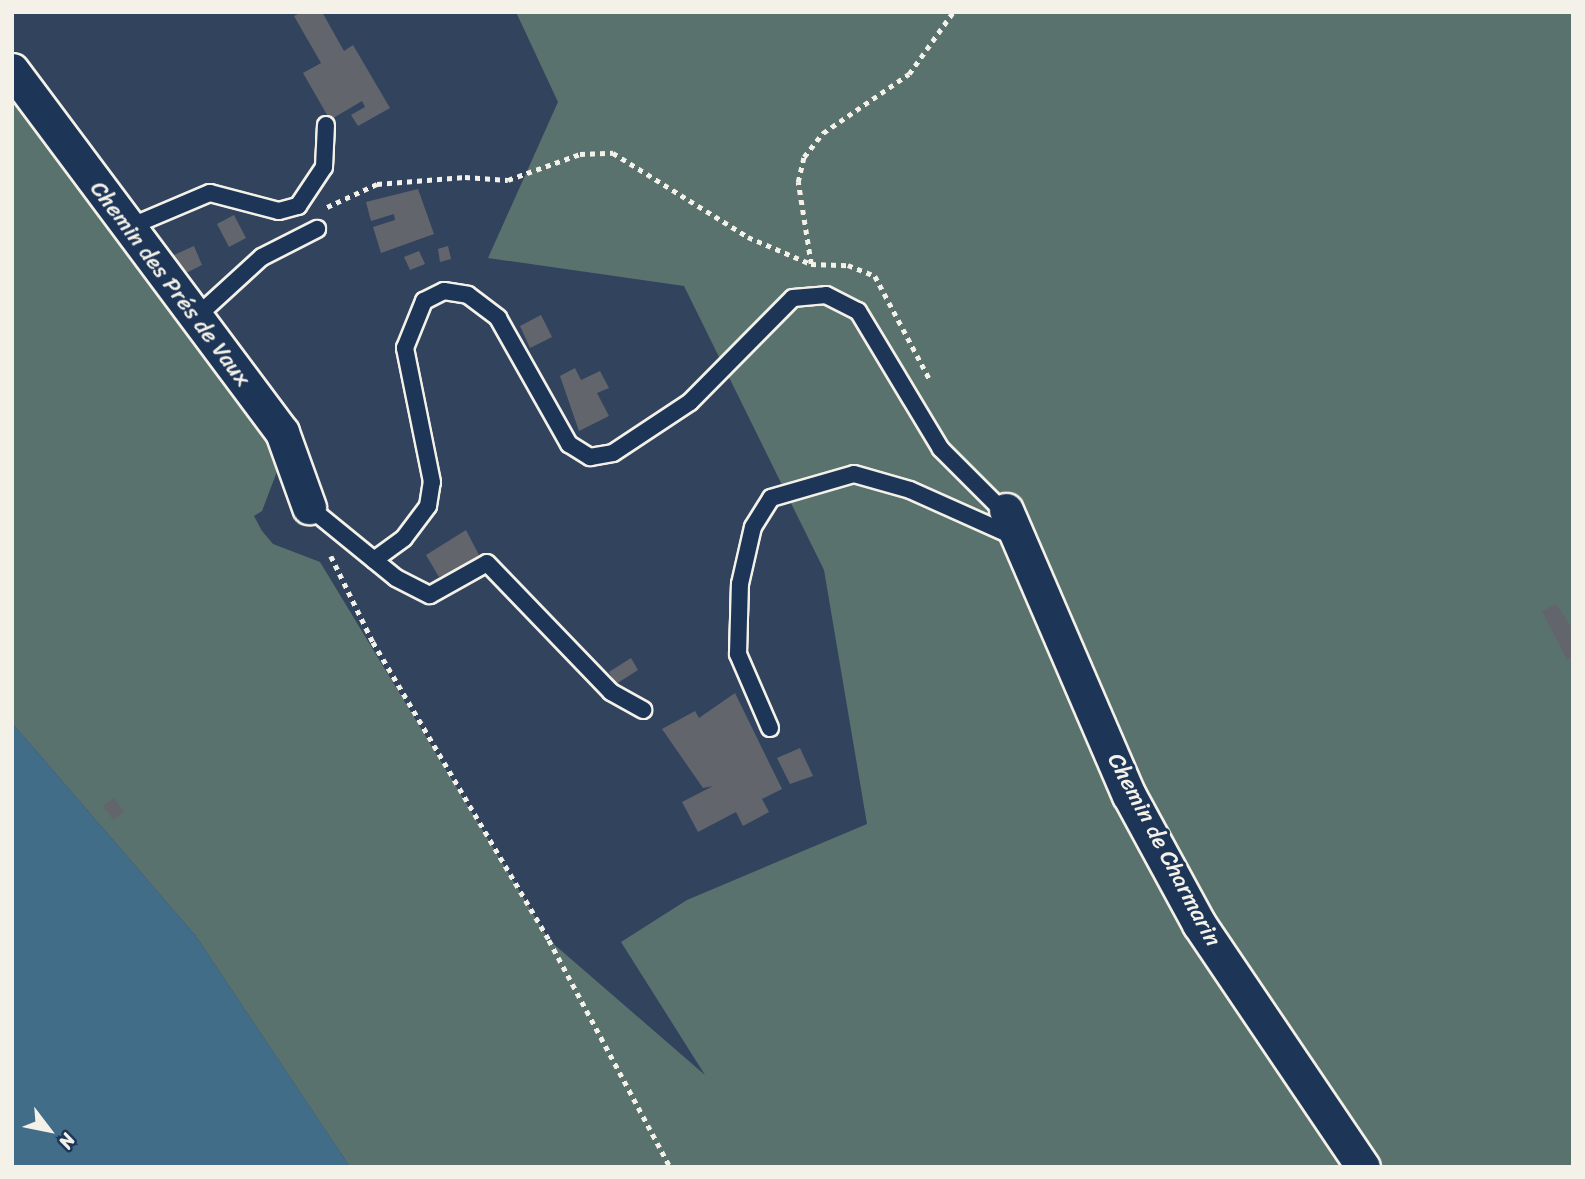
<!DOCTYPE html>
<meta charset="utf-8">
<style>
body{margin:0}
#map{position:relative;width:1585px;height:1179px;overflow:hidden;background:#32435e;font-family:Sriracha,sans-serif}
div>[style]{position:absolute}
.green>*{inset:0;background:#5a726e}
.water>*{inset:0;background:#426d89}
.building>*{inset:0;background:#63656d}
.path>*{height:4.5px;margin-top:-2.25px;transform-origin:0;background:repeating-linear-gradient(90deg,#f4f1e8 0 5px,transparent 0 10px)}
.roads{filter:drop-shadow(2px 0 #f4f1e8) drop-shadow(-2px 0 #f4f1e8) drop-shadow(0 2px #f4f1e8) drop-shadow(0 -2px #f4f1e8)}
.service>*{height:16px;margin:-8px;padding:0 8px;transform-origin:8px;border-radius:8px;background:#1d3557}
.minor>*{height:33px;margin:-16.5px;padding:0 16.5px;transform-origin:16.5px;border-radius:16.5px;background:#1d3557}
span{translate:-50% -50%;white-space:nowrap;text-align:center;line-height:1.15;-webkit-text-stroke:6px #1d3557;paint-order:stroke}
.street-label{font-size:23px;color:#f4f1e8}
.frame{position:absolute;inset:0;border:14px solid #f4f1e8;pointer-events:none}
.north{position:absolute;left:14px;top:1095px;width:70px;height:70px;-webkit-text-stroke:5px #1d3557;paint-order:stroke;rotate:122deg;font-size:19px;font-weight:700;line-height:28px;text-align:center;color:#f4f1e8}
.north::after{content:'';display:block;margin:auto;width:24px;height:32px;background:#f4f1e8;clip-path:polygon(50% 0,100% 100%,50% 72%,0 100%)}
</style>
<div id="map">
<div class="green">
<div style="clip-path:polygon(516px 12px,1573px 12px,1573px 1167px,350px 1167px,195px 935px,12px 723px,12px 67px,282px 432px,281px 461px,262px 511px,254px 516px,262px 531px,273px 544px,320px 562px,549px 940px,705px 1075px,621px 942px,687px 900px,867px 824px,824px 570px,684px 286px,488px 258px,558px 102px)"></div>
</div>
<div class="water">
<div style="clip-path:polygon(12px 723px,195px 935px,350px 1167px,12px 1167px)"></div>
</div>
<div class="building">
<div style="clip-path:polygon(302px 12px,322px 12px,344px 51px,353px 45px,390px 108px,358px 126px,351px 115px,365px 107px,362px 101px,330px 120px,303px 73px,321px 63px,294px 16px)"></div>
<div style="clip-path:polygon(418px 189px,434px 234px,381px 253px,373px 227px,395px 220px,394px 214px,371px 221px,366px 202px)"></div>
<div style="clip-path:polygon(234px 215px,246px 238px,229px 247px,217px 224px)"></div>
<div style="clip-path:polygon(194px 246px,202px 265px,184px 274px,174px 255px)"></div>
<div style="clip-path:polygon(448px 246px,451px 259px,440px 262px,438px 249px)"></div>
<div style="clip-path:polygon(419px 251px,425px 264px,410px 270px,404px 257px)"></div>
<div style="clip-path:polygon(541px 315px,552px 337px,530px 348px,520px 326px)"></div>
<div style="clip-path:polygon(575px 368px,581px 380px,600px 371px,609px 388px,597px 393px,609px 416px,579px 431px,560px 376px)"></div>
<div style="clip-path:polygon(466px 530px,481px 559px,439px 577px,426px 555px)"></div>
<div style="clip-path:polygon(1556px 604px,1573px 629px,1573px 657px,1567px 660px,1542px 611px)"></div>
<div style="clip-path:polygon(631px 658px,638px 670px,616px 684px,609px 672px)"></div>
<div style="clip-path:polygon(735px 693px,782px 789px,762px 799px,769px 812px,743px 826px,736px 812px,698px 832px,682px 802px,713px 786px,703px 788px,662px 729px,695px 711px,699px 718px)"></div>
<div style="clip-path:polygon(800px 748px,813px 776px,790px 784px,777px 758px)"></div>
<div style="clip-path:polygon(114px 798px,124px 812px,113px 820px,103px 806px)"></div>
</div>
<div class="path">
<div style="left:327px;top:207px;width:55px;rotate:-24.7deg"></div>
<div style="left:377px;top:184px;width:88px;rotate:-4.5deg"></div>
<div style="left:465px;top:177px;width:43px;rotate:4deg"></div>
<div style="left:508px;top:180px;width:77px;rotate:-19.9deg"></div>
<div style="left:580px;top:154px;width:33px;rotate:-2deg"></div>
<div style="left:613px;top:153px;width:159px;rotate:31.9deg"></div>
<div style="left:748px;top:237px;width:69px;rotate:23.2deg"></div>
<div style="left:811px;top:264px;width:37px;rotate:2deg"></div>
<div style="left:848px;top:265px;width:29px;rotate:22deg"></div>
<div style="left:875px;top:276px;width:118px;rotate:62.1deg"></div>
<div style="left:811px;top:264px;width:83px;rotate:-99deg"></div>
<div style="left:798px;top:182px;width:26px;rotate:-77deg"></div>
<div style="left:804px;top:157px;width:31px;rotate:-52deg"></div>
<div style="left:823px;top:133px;width:104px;rotate:-34.5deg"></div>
<div style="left:909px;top:74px;width:76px;rotate:-54.6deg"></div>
<div style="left:331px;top:556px;width:96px;rotate:64deg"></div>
<div style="left:373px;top:642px;width:346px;rotate:59.4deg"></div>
<div style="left:549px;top:940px;width:257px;rotate:61.9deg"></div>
</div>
<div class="roads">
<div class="service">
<div style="left:127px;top:228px;width:90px;rotate:-22.9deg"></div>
<div style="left:210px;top:193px;width:71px;rotate:14.6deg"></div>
<div style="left:279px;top:211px;width:20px;rotate:-15deg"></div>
<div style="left:298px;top:206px;width:47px;rotate:-56.3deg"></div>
<div style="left:324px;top:167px;width:42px;rotate:-87.3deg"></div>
<div style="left:194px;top:319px;width:92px;rotate:-42.4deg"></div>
<div style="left:262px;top:257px;width:62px;rotate:-27deg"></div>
<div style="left:309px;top:507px;width:112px;rotate:39.2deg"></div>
<div style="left:396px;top:578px;width:38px;rotate:27deg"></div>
<div style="left:430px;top:595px;width:65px;rotate:-29.3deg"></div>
<div style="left:487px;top:563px;width:179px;rotate:46.1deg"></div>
<div style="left:611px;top:692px;width:37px;rotate:29deg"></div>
<div style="left:374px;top:560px;width:37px;rotate:-36deg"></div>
<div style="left:404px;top:538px;width:40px;rotate:-53deg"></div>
<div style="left:428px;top:506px;width:24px;rotate:-81deg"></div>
<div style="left:432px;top:482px;width:137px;rotate:-101.4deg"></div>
<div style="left:405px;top:348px;width:51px;rotate:-68deg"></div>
<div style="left:424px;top:301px;width:22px;rotate:-27deg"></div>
<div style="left:444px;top:291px;width:24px;rotate:9deg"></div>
<div style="left:468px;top:295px;width:38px;rotate:37deg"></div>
<div style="left:498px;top:318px;width:145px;rotate:60.6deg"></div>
<div style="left:569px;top:444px;width:25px;rotate:32deg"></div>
<div style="left:590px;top:457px;width:23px;rotate:-10deg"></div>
<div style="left:613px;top:453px;width:92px;rotate:-33.5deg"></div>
<div style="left:690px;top:402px;width:146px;rotate:-45.3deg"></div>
<div style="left:793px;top:298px;width:33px;rotate:-5deg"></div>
<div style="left:826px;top:295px;width:36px;rotate:27deg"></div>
<div style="left:858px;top:311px;width:161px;rotate:59deg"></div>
<div style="left:941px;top:449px;width:95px;rotate:45deg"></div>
<div style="left:770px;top:728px;width:81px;rotate:-113.4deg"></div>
<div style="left:738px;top:654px;width:70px;rotate:-88.4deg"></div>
<div style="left:740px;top:584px;width:58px;rotate:-77.2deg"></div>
<div style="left:753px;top:527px;width:34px;rotate:-58deg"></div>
<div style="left:771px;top:498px;width:86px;rotate:-16.1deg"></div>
<div style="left:854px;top:474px;width:58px;rotate:15.9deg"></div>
<div style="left:910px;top:490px;width:113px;rotate:24.1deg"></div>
</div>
<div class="minor">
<div style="left:12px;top:70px;width:452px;rotate:53.3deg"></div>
<div style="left:282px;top:432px;width:80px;rotate:70.2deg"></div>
<div style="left:1006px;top:510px;width:310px;rotate:66.7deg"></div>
<div style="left:1129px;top:795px;width:147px;rotate:61.5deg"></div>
<div style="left:1199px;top:924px;width:293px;rotate:56deg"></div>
</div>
</div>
<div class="street-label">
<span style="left:170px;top:284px;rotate:53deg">Chemin des Prés de Vaux</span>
<span style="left:1164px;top:850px;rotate:62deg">Chemin de Charmarin</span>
</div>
<div class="frame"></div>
<div class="north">N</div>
</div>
